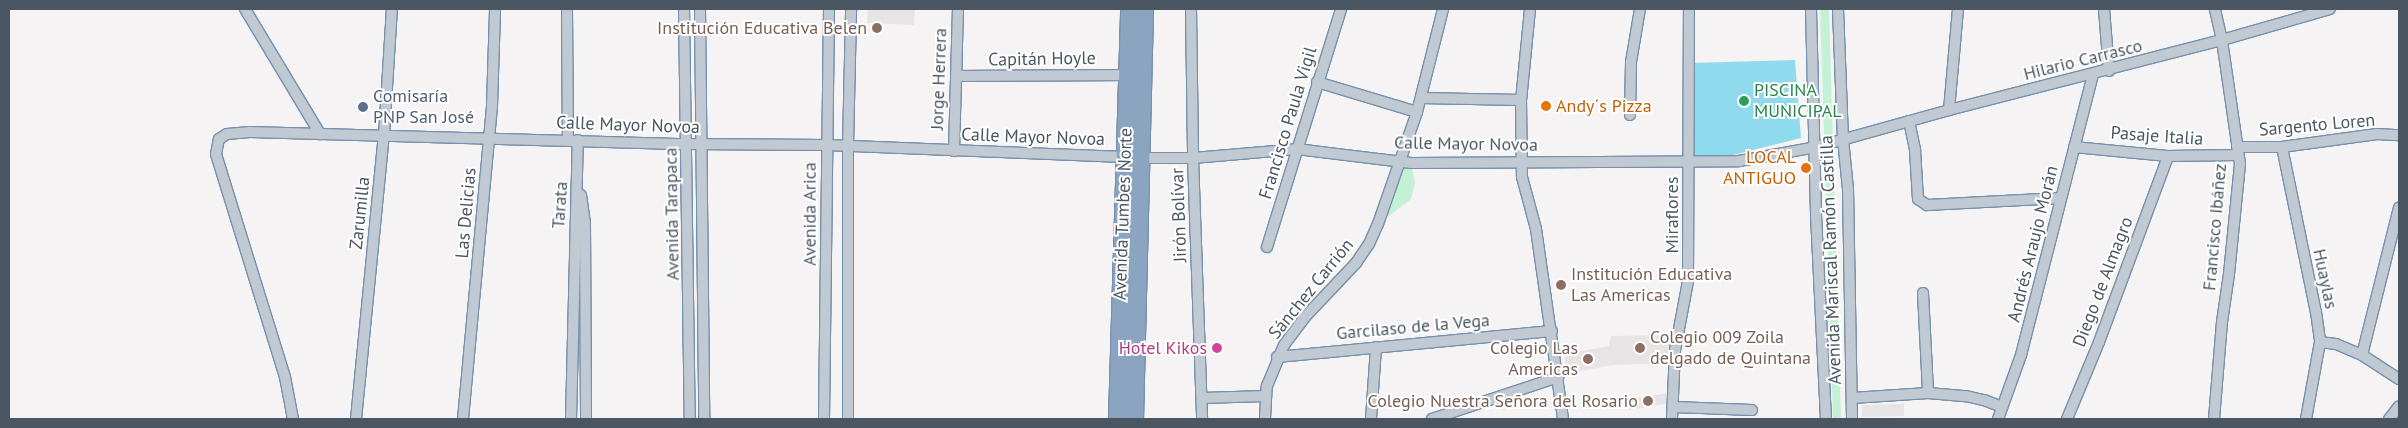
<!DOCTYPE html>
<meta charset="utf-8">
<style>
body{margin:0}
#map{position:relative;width:2408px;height:428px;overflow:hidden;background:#f5f3f3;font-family:"PT Sans",sans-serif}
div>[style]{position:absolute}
.education>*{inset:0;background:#e6e4e5}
.green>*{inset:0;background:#c3f1d5}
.water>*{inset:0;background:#90daee}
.roads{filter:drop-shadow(1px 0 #7690ad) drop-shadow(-1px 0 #7690ad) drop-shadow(0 1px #7690ad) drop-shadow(0 -1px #7690ad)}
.street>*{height:10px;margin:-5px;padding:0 5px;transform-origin:5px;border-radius:5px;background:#c1cad2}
.highway>*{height:18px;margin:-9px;padding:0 9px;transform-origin:9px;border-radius:9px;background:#8ba5c1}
.dots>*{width:14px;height:14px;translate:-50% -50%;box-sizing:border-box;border:2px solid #fff;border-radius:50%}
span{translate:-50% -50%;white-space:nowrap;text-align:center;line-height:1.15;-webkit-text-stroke:4px #fff;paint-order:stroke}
.education-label{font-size:18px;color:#785e54}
.right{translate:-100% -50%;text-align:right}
.left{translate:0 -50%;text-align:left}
.street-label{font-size:18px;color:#4a5661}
.leisure-label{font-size:18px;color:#27864d}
.service-label{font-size:18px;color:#4e5e75}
.food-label{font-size:18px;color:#c56008}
.hotel-label{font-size:18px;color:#b23c85}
.frame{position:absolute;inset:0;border:10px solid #4a5661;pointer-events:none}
</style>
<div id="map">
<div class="education">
<div style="clip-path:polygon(868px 9px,915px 9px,914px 25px,867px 23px)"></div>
<div style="clip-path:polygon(1671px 335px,1667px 363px,1612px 365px,1567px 374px,1564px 354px,1609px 346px,1611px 336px)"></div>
<div style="clip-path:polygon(1668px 393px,1670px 403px,1629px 410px,1627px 400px)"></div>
<div style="clip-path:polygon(1904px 404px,1904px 416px,1862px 417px,1862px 405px)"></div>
</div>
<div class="green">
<div style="clip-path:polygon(1820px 9px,1829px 9px,1841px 419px,1833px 419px)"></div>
<div style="clip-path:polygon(1400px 161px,1411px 163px,1415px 183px,1411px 199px,1378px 224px)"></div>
</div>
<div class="water">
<div style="clip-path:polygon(1795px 60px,1801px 138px,1733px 155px,1689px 155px,1690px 63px)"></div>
</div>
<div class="roads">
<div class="street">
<div style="left:245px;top:9px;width:146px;rotate:59deg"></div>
<div style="left:567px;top:9px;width:131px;rotate:89.6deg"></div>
<div style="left:684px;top:9px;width:410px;rotate:89.2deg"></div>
<div style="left:700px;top:9px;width:410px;rotate:89.4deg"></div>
<div style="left:1191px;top:9px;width:149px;rotate:89.2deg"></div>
<div style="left:1193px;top:158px;width:261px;rotate:88deg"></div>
<div style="left:1530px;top:9px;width:91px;rotate:95.6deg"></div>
<div style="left:1521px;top:100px;width:77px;rotate:89.3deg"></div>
<div style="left:1522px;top:177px;width:54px;rotate:74.9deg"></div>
<div style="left:1536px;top:229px;width:192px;rotate:81.9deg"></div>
<div style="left:1811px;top:9px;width:206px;rotate:88.6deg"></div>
<div style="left:1816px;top:215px;width:204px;rotate:87.2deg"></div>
<div style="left:1838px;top:9px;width:130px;rotate:87.8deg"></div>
<div style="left:1843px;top:139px;width:50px;rotate:84.3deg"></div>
<div style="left:1848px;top:189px;width:230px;rotate:89deg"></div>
<div style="left:2104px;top:9px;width:62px;rotate:85.4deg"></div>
<div style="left:956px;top:76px;width:172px;rotate:-0.3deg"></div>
<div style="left:1317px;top:82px;width:104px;rotate:16.7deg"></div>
<div style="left:1421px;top:98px;width:100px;rotate:1.1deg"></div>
<div style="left:1949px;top:110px;width:101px;rotate:-84.9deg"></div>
<div style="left:1630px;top:115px;width:53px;rotate:-88.9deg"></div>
<div style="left:1631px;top:62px;width:54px;rotate:-80.4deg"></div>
<div style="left:1909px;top:121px;width:30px;rotate:78deg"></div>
<div style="left:1915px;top:150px;width:49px;rotate:86.5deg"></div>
<div style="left:1918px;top:199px;width:11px;rotate:34deg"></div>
<div style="left:1927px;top:205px;width:134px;rotate:-3deg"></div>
<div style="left:2074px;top:147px;width:94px;rotate:5.5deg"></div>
<div style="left:2168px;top:156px;width:70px;rotate:-0.8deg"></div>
<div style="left:2237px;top:147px;width:45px"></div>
<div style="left:2282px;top:147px;width:96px;rotate:-7.8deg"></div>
<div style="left:2377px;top:134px;width:22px;rotate:3deg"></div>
<div style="left:2282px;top:147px;width:168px;rotate:78.4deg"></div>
<div style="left:2316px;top:312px;width:30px;rotate:82deg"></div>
<div style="left:2320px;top:342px;width:78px;rotate:100.3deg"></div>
<div style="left:954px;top:151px;width:142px;rotate:-88.4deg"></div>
<div style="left:581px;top:195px;width:29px;rotate:82deg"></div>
<div style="left:585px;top:224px;width:195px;rotate:89.7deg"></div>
<div style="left:1267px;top:247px;width:249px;rotate:-72.7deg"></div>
<div style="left:1923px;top:293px;width:100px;rotate:87.1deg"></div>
<div style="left:2320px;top:342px;width:16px;rotate:7deg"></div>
<div style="left:2336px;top:344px;width:28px;rotate:23deg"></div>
<div style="left:2362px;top:355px;width:44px;rotate:33deg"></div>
<div style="left:2362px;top:355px;width:152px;rotate:-75.9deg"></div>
<div style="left:1277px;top:357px;width:276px;rotate:-5.4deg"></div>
<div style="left:1202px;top:398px;width:63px;rotate:-1.8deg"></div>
<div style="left:1852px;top:398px;width:76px;rotate:-3.8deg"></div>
<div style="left:1928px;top:393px;width:38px;rotate:5deg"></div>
<div style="left:1966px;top:396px;width:18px;rotate:13deg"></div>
<div style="left:1984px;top:400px;width:19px;rotate:21deg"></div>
<div style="left:1673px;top:407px;width:79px;rotate:2.2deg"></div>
<div style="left:293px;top:419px;width:43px;rotate:-100.8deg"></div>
<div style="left:285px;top:377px;width:233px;rotate:-107.2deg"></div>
<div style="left:216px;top:154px;width:15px;rotate:-79deg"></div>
<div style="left:219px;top:139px;width:9px;rotate:-32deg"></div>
<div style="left:227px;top:134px;width:23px;rotate:-5deg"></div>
<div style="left:250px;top:132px;width:437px;rotate:1.6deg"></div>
<div style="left:687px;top:144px;width:140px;rotate:0.4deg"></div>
<div style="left:827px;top:145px;width:322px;rotate:2.3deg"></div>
<div style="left:1149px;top:158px;width:44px"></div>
<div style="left:1193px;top:158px;width:104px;rotate:-4.9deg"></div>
<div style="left:1297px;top:149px;width:115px;rotate:7deg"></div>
<div style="left:1411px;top:163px;width:328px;rotate:-0.3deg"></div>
<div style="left:1739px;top:161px;width:78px;rotate:-10.3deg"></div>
<div style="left:1816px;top:147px;width:138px;rotate:-15.5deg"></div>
<div style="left:1949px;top:110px;width:282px;rotate:-14.4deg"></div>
<div style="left:2222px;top:40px;width:112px;rotate:-16deg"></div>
<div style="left:356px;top:419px;width:285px;rotate:-84.4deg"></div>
<div style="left:384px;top:135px;width:126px;rotate:-86.4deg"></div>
<div style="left:463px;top:419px;width:314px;rotate:-84.7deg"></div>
<div style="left:492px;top:106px;width:97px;rotate:-88.2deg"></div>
<div style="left:571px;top:419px;width:279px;rotate:-88.6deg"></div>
<div style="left:824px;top:419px;width:410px;rotate:-89.3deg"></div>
<div style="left:848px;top:419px;width:273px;rotate:-90deg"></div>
<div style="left:848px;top:146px;width:137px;rotate:-88.7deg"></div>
<div style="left:1265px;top:419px;width:33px;rotate:-87deg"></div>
<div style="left:1267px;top:386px;width:44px;rotate:-67.5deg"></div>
<div style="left:1284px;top:345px;width:34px;rotate:-53deg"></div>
<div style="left:1304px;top:318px;width:76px;rotate:-46.6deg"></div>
<div style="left:1356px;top:263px;width:23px;rotate:-56deg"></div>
<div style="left:1369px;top:244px;width:22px;rotate:-66deg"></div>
<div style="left:1378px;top:224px;width:119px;rotate:-70.8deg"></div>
<div style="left:1417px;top:112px;width:106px;rotate:-75.8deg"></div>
<div style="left:1371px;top:419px;width:72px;rotate:-86deg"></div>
<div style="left:1432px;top:419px;width:133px;rotate:-18.4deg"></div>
<div style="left:1672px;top:419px;width:69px;rotate:-87.5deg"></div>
<div style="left:1675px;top:350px;width:70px;rotate:-79.3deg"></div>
<div style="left:1688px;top:281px;width:272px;rotate:-89.8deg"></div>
<div style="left:1998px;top:419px;width:68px;rotate:-70.2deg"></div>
<div style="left:2021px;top:355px;width:289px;rotate:-75.6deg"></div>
<div style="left:2067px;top:419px;width:83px;rotate:-67.4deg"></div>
<div style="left:2099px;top:342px;width:198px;rotate:-69.6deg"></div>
<div style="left:2214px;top:419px;width:97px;rotate:-85.3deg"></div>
<div style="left:2222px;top:322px;width:49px;rotate:-81.7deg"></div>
<div style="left:2229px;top:274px;width:111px;rotate:-84.3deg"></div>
<div style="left:2240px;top:164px;width:125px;rotate:-98.3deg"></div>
<div style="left:2222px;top:40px;width:32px;rotate:-103deg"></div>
<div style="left:2389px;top:419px;width:16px;rotate:-52deg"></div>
</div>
<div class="highway">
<div style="left:1118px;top:419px;width:410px;rotate:-88.3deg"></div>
<div style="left:1134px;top:419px;width:410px;rotate:-88.6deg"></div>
</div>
</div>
<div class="dots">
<div style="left:877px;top:28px;background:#8d6e63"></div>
<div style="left:1744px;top:101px;background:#2e9e5b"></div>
<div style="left:1546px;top:106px;background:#e8710a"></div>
<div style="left:363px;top:107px;background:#5c6f8a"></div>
<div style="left:1806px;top:168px;background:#e8710a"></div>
<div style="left:1561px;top:285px;background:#8d6e63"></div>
<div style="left:1217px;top:348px;background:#d1479c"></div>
<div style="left:1640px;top:348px;background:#8d6e63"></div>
<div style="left:1588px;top:359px;background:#8d6e63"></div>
<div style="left:1648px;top:401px;background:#8d6e63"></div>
</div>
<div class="education-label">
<span class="right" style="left:867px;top:28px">Institución Educativa Belen</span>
<span class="left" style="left:1571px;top:285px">Institución Educativa<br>Las Americas</span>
<span class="left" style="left:1650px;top:348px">Colegio 009 Zoila<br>delgado de Quintana</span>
<span class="right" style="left:1578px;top:359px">Colegio Las<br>Americas</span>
<span class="right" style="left:1638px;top:401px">Colegio Nuestra Señora del Rosario</span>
</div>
<div class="street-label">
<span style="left:1042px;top:59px;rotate:-1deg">Capitán Hoyle</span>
<span style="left:2083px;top:60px;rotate:-14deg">Hilario Carrasco</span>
<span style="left:939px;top:79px;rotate:-88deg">Jorge Herrera</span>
<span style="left:1288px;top:123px;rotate:-73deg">Francisco Paula Vigil</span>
<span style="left:628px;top:125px;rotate:2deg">Calle Mayor Novoa</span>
<span style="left:2317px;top:125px;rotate:-5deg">Sargento Loren</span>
<span style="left:2157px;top:136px;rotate:4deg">Pasaje Italia</span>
<span style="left:1033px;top:137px;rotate:2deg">Calle Mayor Novoa</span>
<span style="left:1466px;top:144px;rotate:1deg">Calle Mayor Novoa</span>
<span style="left:560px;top:205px;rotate:-86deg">Tarata</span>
<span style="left:360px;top:213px;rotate:-84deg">Zarumilla</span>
<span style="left:466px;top:213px;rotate:-85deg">Las Delicias</span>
<span style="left:672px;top:214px;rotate:-91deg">Avenida Tarapaca</span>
<span style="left:810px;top:214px;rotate:-90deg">Avenida Arica</span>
<span style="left:1123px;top:214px;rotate:-88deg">Avenida Tumbes Norte</span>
<span style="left:1179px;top:215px;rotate:-92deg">Jirón Bolívar</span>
<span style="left:1672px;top:215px;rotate:-90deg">Miraflores</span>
<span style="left:2215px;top:227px;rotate:-85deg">Francisco Ibáñez</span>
<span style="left:2033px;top:244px;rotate:-76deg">Andrés Araujo Morán</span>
<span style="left:1831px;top:260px;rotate:-92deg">Avenida Mariscal Ramón Castilla</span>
<span style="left:2325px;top:279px;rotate:78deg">Huaylas</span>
<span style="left:2103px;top:282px;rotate:-69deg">Diego de Almagro</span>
<span style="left:1311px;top:289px;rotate:-51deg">Sánchez Carrión</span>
<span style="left:1413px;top:327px;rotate:-5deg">Garcilaso de la Vega</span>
</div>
<div class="leisure-label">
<span class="left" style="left:1754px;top:101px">PISCINA<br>MUNICIPAL</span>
</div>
<div class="service-label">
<span class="left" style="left:373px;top:107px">Comisaría<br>PNP San José</span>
</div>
<div class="food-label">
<span class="left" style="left:1556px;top:106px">Andy´s Pizza</span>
<span class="right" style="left:1796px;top:168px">LOCAL<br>ANTIGUO</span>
</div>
<div class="hotel-label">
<span class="right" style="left:1207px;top:348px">Hotel Kikos</span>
</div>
<div class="frame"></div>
</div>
